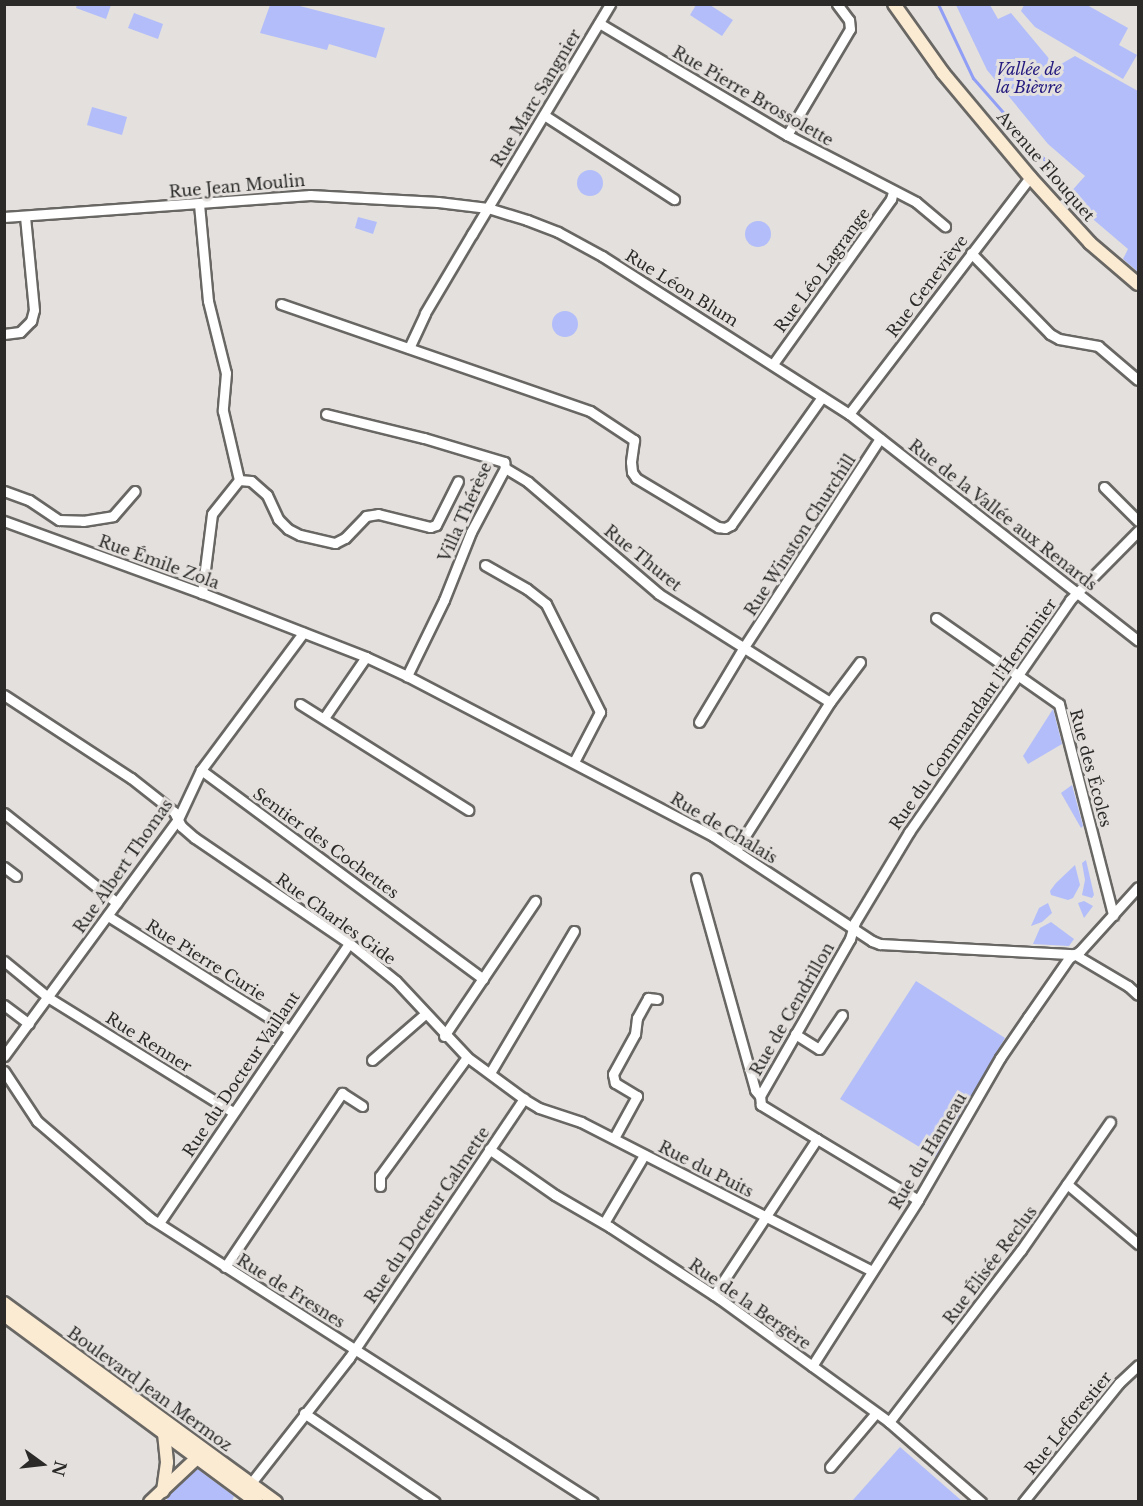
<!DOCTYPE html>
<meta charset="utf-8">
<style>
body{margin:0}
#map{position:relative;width:1143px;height:1506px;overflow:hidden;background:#e3e0dd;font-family:"Libre Baskerville",serif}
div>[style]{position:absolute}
.green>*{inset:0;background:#b2bdfa}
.round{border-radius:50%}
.stream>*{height:3px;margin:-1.5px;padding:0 1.5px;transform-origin:1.5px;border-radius:1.5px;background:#919ef6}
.roads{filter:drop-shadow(2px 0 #696764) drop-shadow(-2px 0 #696764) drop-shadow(0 2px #696764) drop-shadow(0 -2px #696764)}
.street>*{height:9px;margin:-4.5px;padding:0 4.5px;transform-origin:4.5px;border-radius:4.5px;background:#fff}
.secondary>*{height:12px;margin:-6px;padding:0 6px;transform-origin:6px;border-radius:6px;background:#fcebd3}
span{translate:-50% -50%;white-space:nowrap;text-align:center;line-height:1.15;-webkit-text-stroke:6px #e3e0dd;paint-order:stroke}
.park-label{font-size:16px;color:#23197e;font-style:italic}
.street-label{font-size:16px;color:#2b2a29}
.frame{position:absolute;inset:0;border:6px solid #2b2a29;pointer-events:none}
.north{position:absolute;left:12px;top:1434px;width:60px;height:60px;-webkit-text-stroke:4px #e3e0dd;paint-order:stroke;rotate:105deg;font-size:16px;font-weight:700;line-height:24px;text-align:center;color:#2b2a29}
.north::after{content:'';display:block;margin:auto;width:21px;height:27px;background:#2b2a29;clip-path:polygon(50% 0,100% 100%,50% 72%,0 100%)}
</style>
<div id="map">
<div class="green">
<div style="clip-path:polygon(77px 5px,111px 4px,111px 5px,106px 19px,76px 8px)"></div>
<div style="clip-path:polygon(270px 5px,296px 5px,385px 28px,376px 58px,329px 44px,327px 50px,260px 33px)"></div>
<div style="clip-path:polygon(696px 5px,710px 5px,733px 20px,722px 36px,690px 15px)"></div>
<div style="clip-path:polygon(956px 5px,990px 5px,998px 19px,1011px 13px,1056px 67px,1075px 56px,1138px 91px,1138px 272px,1123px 259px,1128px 249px,1074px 203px,1069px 194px,1085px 176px,1048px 144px,987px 70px)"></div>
<div style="clip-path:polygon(1024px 5px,1087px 5px,1128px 28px,1119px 45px,1137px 55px,1123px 79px,1035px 27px,1021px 11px)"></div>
<div style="clip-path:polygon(134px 13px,163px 24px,158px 39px,128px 28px)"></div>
<div style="clip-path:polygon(92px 107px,127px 117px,122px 135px,87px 125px)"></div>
<div class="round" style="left:577px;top:170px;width:26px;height:26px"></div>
<div style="clip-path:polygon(358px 217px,377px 222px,373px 234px,355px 228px)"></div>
<div class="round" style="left:745px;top:221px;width:26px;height:26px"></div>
<div class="round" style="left:552px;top:311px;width:26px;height:26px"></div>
<div style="clip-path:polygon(1053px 709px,1062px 744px,1028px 764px,1023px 756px)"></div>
<div style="clip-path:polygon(1072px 785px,1083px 826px,1081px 828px,1061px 793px)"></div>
<div style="clip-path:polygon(1086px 860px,1094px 895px,1092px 898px,1082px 895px,1085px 880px,1082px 863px)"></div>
<div style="clip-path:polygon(1075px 865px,1080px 885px,1073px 898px,1068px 900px,1051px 895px,1050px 891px,1056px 883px)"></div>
<div style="clip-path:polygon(1084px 901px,1093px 906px,1084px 918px,1078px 903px)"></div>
<div style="clip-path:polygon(1048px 903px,1052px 913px,1042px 922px,1031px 926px,1039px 908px)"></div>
<div style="clip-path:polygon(1051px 922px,1074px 939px,1069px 946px,1033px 944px,1040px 928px)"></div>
<div style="clip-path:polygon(916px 981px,1005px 1038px,936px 1157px,840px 1099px)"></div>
<div style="clip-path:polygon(900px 1447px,962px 1501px,852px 1501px)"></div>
<div style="clip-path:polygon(196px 1468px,234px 1496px,232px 1501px,166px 1502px,172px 1488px,190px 1469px)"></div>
</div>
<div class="stream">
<div style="left:938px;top:4px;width:82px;rotate:64.7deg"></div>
<div style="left:973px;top:78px;width:149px;rotate:48.8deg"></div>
</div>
<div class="roads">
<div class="street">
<div style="left:599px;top:23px;width:219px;rotate:30.8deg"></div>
<div style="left:787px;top:135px;width:145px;rotate:27.4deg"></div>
<div style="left:916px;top:202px;width:38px;rotate:40deg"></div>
<div style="left:544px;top:115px;width:155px;rotate:32.9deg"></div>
<div style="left:787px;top:135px;width:123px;rotate:-59.3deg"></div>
<div style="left:850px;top:29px;width:9px;rotate:-96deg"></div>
<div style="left:849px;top:20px;width:20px;rotate:-127deg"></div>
<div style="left:199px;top:204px;width:97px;rotate:84.7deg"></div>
<div style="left:208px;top:301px;width:74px;rotate:76deg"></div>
<div style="left:226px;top:373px;width:38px;rotate:95deg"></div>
<div style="left:223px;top:411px;width:71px;rotate:76.9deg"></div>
<div style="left:239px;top:480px;width:43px;rotate:128.5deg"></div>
<div style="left:212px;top:514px;width:80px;rotate:97.2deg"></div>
<div style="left:4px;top:217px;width:307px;rotate:-4.1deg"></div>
<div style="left:310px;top:195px;width:128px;rotate:3.1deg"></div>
<div style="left:438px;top:202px;width:50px;rotate:6.8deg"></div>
<div style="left:488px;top:208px;width:41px;rotate:17.1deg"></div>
<div style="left:527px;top:220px;width:33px;rotate:21deg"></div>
<div style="left:558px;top:232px;width:50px;rotate:28.6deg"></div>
<div style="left:602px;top:256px;width:293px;rotate:32.6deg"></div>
<div style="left:849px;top:414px;width:367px;rotate:38.1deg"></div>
<div style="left:971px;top:253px;width:113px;rotate:45.7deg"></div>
<div style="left:1050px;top:334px;width:10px;rotate:29deg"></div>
<div style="left:1059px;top:339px;width:40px;rotate:10deg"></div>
<div style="left:1098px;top:346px;width:52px;rotate:40.4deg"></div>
<div style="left:281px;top:304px;width:327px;rotate:19.1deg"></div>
<div style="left:590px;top:411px;width:53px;rotate:33.4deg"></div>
<div style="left:634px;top:440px;width:22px;rotate:98deg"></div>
<div style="left:631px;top:462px;width:10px;rotate:84deg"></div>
<div style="left:632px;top:472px;width:7px;rotate:56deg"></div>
<div style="left:636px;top:478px;width:96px;rotate:30.9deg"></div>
<div style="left:718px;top:527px;width:7px;rotate:8deg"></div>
<div style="left:725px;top:528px;width:7px;rotate:-27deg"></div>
<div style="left:731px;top:525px;width:157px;rotate:-54.6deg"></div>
<div style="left:4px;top:334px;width:16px;rotate:-7deg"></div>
<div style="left:20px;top:332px;width:16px;rotate:-45deg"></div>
<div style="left:31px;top:321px;width:11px;rotate:-75deg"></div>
<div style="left:34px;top:310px;width:93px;rotate:-95.5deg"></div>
<div style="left:409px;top:348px;width:38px;rotate:-65deg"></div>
<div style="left:425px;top:313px;width:92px;rotate:-59.3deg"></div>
<div style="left:472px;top:234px;width:268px;rotate:-59deg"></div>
<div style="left:773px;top:364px;width:203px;rotate:-54.4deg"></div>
<div style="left:891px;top:199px;width:7px;rotate:-74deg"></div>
<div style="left:326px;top:414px;width:101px;rotate:13.8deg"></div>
<div style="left:424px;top:438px;width:84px;rotate:16.7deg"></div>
<div style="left:504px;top:462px;width:6px;rotate:81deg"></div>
<div style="left:505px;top:468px;width:72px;rotate:118deg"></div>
<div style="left:471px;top:532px;width:73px;rotate:111.7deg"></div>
<div style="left:444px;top:600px;width:85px;rotate:116deg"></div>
<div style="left:849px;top:414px;width:298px;rotate:-52.6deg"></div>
<div style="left:505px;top:468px;width:27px;rotate:31deg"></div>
<div style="left:528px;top:482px;width:172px;rotate:40.5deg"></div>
<div style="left:659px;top:594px;width:202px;rotate:32.3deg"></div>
<div style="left:239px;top:480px;width:12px;rotate:5deg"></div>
<div style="left:251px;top:481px;width:21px;rotate:41deg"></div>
<div style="left:267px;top:495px;width:26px;rotate:65deg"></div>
<div style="left:278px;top:519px;width:14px;rotate:45deg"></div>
<div style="left:288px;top:529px;width:13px;rotate:27deg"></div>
<div style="left:300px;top:535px;width:36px;rotate:13deg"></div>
<div style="left:335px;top:543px;width:11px;rotate:-27deg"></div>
<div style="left:345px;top:538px;width:30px;rotate:-46deg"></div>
<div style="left:366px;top:516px;width:12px;rotate:-9deg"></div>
<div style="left:378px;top:514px;width:54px;rotate:14deg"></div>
<div style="left:430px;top:527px;width:6px;rotate:-18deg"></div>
<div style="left:436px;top:525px;width:49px;rotate:-63.4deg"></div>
<div style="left:1104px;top:487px;width:48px;rotate:45deg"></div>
<div style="left:4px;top:491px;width:27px;rotate:20deg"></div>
<div style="left:29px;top:500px;width:36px;rotate:34deg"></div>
<div style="left:59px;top:520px;width:24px;rotate:2deg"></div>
<div style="left:83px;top:521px;width:30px;rotate:-9deg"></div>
<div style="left:113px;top:516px;width:33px;rotate:-49deg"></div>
<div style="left:4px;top:521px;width:211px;rotate:20deg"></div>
<div style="left:202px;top:593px;width:176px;rotate:21.3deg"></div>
<div style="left:366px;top:657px;width:45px;rotate:24.9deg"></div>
<div style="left:407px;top:676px;width:345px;rotate:27.6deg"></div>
<div style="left:713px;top:836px;width:191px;rotate:33.4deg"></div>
<div style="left:872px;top:941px;width:9px;rotate:21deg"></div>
<div style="left:880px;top:944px;width:194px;rotate:3deg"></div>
<div style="left:1074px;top:954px;width:63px;rotate:30.7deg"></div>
<div style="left:1128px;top:986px;width:13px;rotate:42deg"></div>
<div style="left:485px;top:565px;width:48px;rotate:29.7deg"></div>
<div style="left:527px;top:589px;width:24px;rotate:38deg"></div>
<div style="left:546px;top:604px;width:121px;rotate:63.4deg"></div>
<div style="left:600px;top:712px;width:56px;rotate:117.5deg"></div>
<div style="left:936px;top:618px;width:150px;rotate:35deg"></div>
<div style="left:1059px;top:704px;width:218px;rotate:75.6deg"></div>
<div style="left:4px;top:695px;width:152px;rotate:33.2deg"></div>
<div style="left:131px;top:778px;width:55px;rotate:38.3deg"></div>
<div style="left:174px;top:812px;width:16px;rotate:63deg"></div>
<div style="left:181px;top:826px;width:18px;rotate:41deg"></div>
<div style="left:195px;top:838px;width:186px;rotate:34.3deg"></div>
<div style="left:349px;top:943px;width:60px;rotate:39deg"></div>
<div style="left:396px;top:981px;width:104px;rotate:46.9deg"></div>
<div style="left:467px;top:1057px;width:71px;rotate:36.4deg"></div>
<div style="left:524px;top:1099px;width:17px;rotate:31deg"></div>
<div style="left:539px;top:1108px;width:44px;rotate:18.4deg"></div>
<div style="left:581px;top:1122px;width:327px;rotate:27.1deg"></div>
<div style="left:300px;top:704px;width:199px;rotate:32.2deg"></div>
<div style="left:324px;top:718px;width:74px;rotate:-55.5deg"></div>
<div style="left:699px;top:722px;width:87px;rotate:-59deg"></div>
<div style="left:744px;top:647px;width:249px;rotate:-56.9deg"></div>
<div style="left:201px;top:770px;width:351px;rotate:36.5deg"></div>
<div style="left:4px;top:813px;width:144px;rotate:38.5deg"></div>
<div style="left:736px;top:850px;width:175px;rotate:-57.6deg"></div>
<div style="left:830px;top:702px;width:50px;rotate:-53.1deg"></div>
<div style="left:4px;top:867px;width:15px;rotate:37deg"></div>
<div style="left:696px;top:878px;width:220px;rotate:74.4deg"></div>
<div style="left:755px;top:1090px;width:8px;rotate:50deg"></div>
<div style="left:108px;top:916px;width:214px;rotate:32.2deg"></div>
<div style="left:4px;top:961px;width:58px;rotate:39.4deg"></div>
<div style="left:49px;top:998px;width:216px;rotate:31.8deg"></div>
<div style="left:4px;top:1005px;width:31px;rotate:37deg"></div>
<div style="left:795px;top:1034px;width:28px;rotate:32deg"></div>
<div style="left:819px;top:1049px;width:41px;rotate:-55.9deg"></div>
<div style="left:444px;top:1036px;width:163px;rotate:-56deg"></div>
<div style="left:4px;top:1056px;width:294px;rotate:-53.7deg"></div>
<div style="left:178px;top:819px;width:54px;rotate:-64.9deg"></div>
<div style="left:201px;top:770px;width:171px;rotate:-53.3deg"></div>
<div style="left:372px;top:1060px;width:70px;rotate:-41deg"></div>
<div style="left:4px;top:1071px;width:60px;rotate:56.6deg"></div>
<div style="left:37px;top:1121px;width:149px;rotate:40.6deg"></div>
<div style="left:150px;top:1218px;width:526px;rotate:32.66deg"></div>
<div style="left:490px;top:1073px;width:165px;rotate:-59.4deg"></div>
<div style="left:614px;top:1138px;width:48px;rotate:-61.3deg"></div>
<div style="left:637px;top:1096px;width:26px;rotate:-149deg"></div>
<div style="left:615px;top:1083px;width:9px;rotate:-103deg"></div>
<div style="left:613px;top:1074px;width:46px;rotate:-61.2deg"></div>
<div style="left:635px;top:1034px;width:16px;rotate:-83deg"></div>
<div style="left:637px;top:1018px;width:23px;rotate:-61deg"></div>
<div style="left:648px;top:998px;width:9px;rotate:6deg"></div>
<div style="left:817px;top:1139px;width:118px;rotate:31.1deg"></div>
<div style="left:489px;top:1149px;width:80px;rotate:34.9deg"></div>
<div style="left:555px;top:1195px;width:64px;rotate:30.2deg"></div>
<div style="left:610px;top:1227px;width:131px;rotate:33.2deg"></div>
<div style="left:720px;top:1299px;width:209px;rotate:36deg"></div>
<div style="left:889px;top:1422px;width:122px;rotate:41deg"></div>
<div style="left:1067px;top:1184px;width:93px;rotate:40.2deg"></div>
<div style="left:380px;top:1186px;width:10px;rotate:-90deg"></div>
<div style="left:380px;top:1176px;width:147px;rotate:-53.8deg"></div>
<div style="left:159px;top:1223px;width:338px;rotate:-55.8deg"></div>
<div style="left:604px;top:1223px;width:79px;rotate:-59.5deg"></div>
<div style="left:225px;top:1267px;width:210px;rotate:-56.1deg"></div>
<div style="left:342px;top:1093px;width:24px;rotate:33deg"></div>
<div style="left:714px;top:1295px;width:187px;rotate:-56.6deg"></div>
<div style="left:817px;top:1139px;width:66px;rotate:-148.7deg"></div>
<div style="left:761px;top:1105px;width:9px;rotate:-96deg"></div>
<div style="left:760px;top:1096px;width:181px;rotate:-60.2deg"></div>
<div style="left:850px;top:939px;width:18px;rotate:-74deg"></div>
<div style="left:855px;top:922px;width:105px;rotate:-59deg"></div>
<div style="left:909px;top:832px;width:282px;rotate:-55.2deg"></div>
<div style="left:1070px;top:600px;width:97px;rotate:-45.4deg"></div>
<div style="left:812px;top:1366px;width:197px;rotate:-57.4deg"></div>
<div style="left:918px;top:1200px;width:164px;rotate:-60deg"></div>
<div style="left:1000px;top:1058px;width:50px;rotate:-55.7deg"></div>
<div style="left:1028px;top:1017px;width:72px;rotate:-55.2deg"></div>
<div style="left:1069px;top:958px;width:13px;rotate:-32deg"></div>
<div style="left:1080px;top:951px;width:86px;rotate:-47.8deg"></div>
<div style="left:304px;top:1413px;width:158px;rotate:34.2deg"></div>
<div style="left:889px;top:1422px;width:217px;rotate:-52.5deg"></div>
<div style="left:1021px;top:1250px;width:156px;rotate:-55.2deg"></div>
<div style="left:830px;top:1467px;width:71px;rotate:-49.6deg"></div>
<div style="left:251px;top:1483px;width:159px;rotate:-51.9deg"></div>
<div style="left:349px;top:1358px;width:313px;rotate:-56deg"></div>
<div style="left:1023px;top:1502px;width:153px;rotate:-51.1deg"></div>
<div style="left:1119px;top:1383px;width:26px;rotate:-43deg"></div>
</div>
<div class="secondary">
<div style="left:894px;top:4px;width:85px;rotate:54.6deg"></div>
<div style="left:943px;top:73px;width:136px;rotate:50.1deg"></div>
<div style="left:1030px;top:177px;width:89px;rotate:47.7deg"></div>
<div style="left:1090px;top:243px;width:63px;rotate:40.5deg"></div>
<div style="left:4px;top:1303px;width:337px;rotate:36.2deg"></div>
<div style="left:4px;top:1315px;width:315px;rotate:36.5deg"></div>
<div style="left:163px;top:1491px;width:29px;rotate:-82deg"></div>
<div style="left:167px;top:1462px;width:27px;rotate:-96deg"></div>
<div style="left:150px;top:1502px;width:69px;rotate:-43.2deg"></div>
</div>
</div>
<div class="park-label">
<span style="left:1029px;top:78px">Vallée de<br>la Bièvre</span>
</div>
<div class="street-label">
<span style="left:753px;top:96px;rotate:30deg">Rue Pierre Brossolette</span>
<span style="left:536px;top:98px;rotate:-59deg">Rue Marc Sangnier</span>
<span style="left:1046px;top:166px;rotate:49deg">Avenue Flouquet</span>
<span style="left:237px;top:186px;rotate:-5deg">Rue Jean Moulin</span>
<span style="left:822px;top:270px;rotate:-54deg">Rue Léo Lagrange</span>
<span style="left:927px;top:286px;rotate:-53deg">Rue Geneviève</span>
<span style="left:682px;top:288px;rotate:32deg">Rue Léon Blum</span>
<span style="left:465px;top:512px;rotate:-66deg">Villa Thérèse</span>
<span style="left:1003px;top:515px;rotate:38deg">Rue de la Vallée aux Renards</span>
<span style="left:800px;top:535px;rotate:-57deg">Rue Winston Churchill</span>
<span style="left:643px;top:558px;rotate:39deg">Rue Thuret</span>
<span style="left:159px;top:562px;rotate:20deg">Rue Émile Zola</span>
<span style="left:973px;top:714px;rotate:-55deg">Rue du Commandant l'Herminier</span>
<span style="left:1091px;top:768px;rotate:75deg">Rue des Écoles</span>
<span style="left:724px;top:828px;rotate:31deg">Rue de Chalais</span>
<span style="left:326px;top:843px;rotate:36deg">Sentier des Cochettes</span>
<span style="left:123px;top:866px;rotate:-55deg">Rue Albert Thomas</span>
<span style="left:336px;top:919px;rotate:36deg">Rue Charles Gide</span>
<span style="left:206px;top:960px;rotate:32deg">Rue Pierre Curie</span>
<span style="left:792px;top:1009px;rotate:-60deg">Rue de Cendrillon</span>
<span style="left:149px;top:1042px;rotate:32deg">Rue Renner</span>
<span style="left:241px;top:1074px;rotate:-56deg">Rue du Docteur Vaillant</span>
<span style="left:928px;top:1151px;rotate:-59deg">Rue du Hameau</span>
<span style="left:706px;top:1169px;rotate:27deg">Rue du Puits</span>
<span style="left:427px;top:1215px;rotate:-56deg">Rue du Docteur Calmette</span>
<span style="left:990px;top:1265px;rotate:-53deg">Rue Élisée Reclus</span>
<span style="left:291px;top:1291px;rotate:32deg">Rue de Fresnes</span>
<span style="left:750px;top:1304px;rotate:35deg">Rue de la Bergère</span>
<span style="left:150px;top:1389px;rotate:36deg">Boulevard Jean Mermoz</span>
<span style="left:1068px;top:1423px;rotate:-51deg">Rue Leforestier</span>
</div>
<div class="frame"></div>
<div class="north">N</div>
</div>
